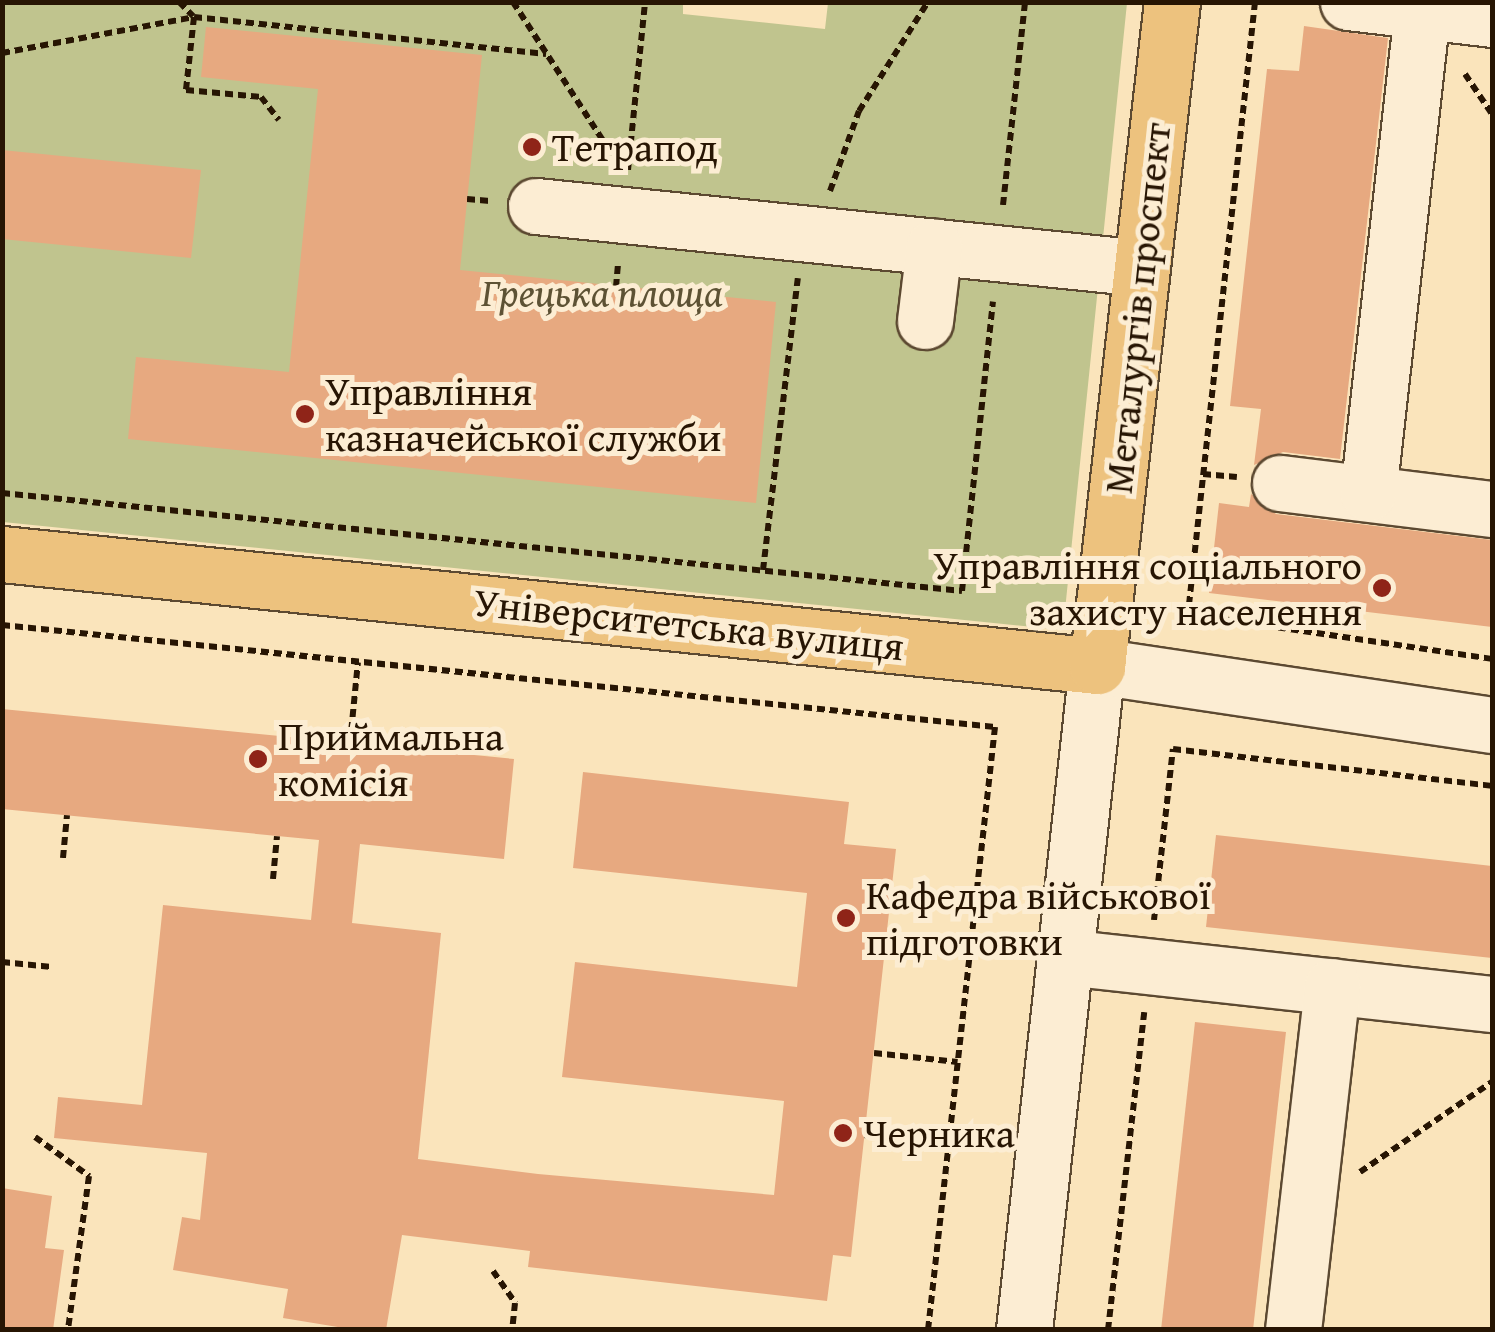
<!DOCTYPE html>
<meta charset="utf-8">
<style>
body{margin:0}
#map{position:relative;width:1495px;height:1332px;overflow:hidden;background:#fae4bb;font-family:"Gentium Book Plus",serif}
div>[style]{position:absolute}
.green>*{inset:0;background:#c0c48e}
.building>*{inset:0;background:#e7a980}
.path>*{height:6px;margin-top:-3px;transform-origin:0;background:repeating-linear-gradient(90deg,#271503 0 8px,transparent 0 13px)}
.roads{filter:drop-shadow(2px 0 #5c4931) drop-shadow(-2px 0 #5c4931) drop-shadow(0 2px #5c4931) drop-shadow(0 -2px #5c4931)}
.minor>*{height:55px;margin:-27.5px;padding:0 27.5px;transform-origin:27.5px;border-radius:27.5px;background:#fcedd3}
.major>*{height:55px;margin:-27.5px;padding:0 27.5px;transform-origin:27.5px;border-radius:27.5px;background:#edc27e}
.dots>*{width:28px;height:28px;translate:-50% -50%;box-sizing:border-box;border:5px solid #fcedd3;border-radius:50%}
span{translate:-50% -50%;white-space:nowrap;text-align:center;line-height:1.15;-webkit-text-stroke:10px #fcedd3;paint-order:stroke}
.poi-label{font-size:40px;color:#271503}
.left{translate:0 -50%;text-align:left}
.right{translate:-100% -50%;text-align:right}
.park-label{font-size:40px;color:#5d5234;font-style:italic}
.street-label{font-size:40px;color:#271503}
.frame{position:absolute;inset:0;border:5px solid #271503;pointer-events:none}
</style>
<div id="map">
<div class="green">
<div style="clip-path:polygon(683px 2px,683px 14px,825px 29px,828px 3px,1127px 3px,1063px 630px,3px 522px,3px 3px)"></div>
</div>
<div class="building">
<div style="clip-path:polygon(1304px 26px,1388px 38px,1340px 459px,1283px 452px,1254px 465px,1261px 409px,1230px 406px,1267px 69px,1299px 71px)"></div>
<div style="clip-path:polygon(206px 27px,482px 55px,460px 270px,776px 302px,756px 503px,128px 439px,136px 357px,289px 372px,318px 89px,201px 77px)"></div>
<div style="clip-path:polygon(2px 150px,201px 170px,191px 258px,2px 239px)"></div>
<div style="clip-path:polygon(1251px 494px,1276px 514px,1492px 540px,1492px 627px,1209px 593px,1219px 503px,1249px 507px)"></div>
<div style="clip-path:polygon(2px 709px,514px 759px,504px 859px,360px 844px,352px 923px,441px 933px,418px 1159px,538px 1174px,774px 1195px,784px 1101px,562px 1077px,575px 962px,797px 987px,807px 893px,573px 868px,583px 772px,849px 802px,844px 844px,896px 849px,851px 1257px,833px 1255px,827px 1301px,528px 1267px,530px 1251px,402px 1235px,386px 1330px,356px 1330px,283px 1318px,288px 1289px,173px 1270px,182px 1217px,200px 1220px,207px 1153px,54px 1138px,58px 1097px,142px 1105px,163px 905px,311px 920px,319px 840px,2px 809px)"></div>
<div style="clip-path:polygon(1216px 835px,1492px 866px,1492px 958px,1206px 927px)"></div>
<div style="clip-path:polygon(1195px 1022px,1286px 1032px,1253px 1330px,1161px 1330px)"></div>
<div style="clip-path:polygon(2px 1188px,52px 1196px,45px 1248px,64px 1250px,53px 1330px,2px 1330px)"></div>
</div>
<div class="path">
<div style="left:179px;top:2px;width:20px;rotate:45deg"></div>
<div style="left:513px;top:2px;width:194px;rotate:57deg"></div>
<div style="left:1255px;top:2px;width:616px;rotate:96.25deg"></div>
<div style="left:1188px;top:614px;width:307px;rotate:8.4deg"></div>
<div style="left:194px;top:17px;width:73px;rotate:96.3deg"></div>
<div style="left:186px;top:90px;width:75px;rotate:5.3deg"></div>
<div style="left:261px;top:97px;width:29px;rotate:52deg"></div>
<div style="left:2px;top:53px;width:195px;rotate:-10.6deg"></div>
<div style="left:194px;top:17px;width:354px;rotate:6deg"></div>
<div style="left:1465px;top:74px;width:48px;rotate:56deg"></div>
<div style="left:628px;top:170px;width:169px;rotate:-84.2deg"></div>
<div style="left:830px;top:191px;width:85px;rotate:-70.1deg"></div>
<div style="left:859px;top:111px;width:129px;rotate:-57.7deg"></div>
<div style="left:467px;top:199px;width:23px;rotate:5deg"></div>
<div style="left:1003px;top:205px;width:204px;rotate:-83.8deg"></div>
<div style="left:616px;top:287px;width:25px;rotate:-85deg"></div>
<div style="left:1203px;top:474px;width:34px;rotate:5deg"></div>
<div style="left:2px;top:493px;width:965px;rotate:5.83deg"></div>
<div style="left:962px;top:591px;width:291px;rotate:-83.9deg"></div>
<div style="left:763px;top:570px;width:294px;rotate:-83.2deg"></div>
<div style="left:2px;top:625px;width:998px;rotate:5.86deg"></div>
<div style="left:995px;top:727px;width:607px;rotate:96.34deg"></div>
<div style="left:350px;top:743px;width:81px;rotate:-84.4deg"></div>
<div style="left:63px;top:858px;width:43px;rotate:-84.7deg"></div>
<div style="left:273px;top:879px;width:43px;rotate:-84.7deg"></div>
<div style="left:1154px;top:920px;width:172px;rotate:-83.7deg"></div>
<div style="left:1173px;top:749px;width:321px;rotate:6.6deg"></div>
<div style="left:2px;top:962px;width:50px;rotate:5.7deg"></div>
<div style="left:874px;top:1053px;width:84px;rotate:6.1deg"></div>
<div style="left:864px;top:1135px;width:84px;rotate:6.1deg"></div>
<div style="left:35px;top:1137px;width:67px;rotate:35.8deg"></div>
<div style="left:89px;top:1176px;width:155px;rotate:97.8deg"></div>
<div style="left:1360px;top:1172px;width:160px;rotate:-34.3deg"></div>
<div style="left:493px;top:1271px;width:39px;rotate:55deg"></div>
<div style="left:515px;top:1303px;width:27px;rotate:96deg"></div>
<div style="left:1108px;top:1330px;width:320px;rotate:-83.5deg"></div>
</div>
<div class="roads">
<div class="minor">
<div style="left:1348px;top:2px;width:145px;rotate:6.7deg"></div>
<div style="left:536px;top:206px;width:609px;rotate:5.84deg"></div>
<div style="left:925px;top:321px;width:75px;rotate:-83.1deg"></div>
<div style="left:1280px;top:483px;width:214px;rotate:7deg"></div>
<div style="left:1368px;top:493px;width:485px;rotate:-83.6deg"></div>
<div style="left:1065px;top:957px;width:430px;rotate:6.3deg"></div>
<div style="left:1024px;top:1330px;width:668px;rotate:-83.73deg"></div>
<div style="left:1097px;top:666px;width:399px;rotate:8.5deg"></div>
<div style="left:1293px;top:1330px;width:346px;rotate:-83.5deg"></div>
</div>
<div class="major">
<div style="left:2px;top:554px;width:1101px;rotate:5.84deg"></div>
<div style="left:1097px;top:666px;width:668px;rotate:-83.56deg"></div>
</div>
</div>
<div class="dots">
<div style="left:532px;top:147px;background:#8f2418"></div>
<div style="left:305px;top:414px;background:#8f2418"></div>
<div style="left:1382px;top:588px;background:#8f2418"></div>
<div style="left:258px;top:759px;background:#8f2418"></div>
<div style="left:846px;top:918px;background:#8f2418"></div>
<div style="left:843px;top:1133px;background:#8f2418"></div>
</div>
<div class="poi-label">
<span class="left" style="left:552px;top:147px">Тетрапод</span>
<span class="left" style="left:325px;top:414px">Управління<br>казначейської служби</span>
<span class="right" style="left:1362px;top:588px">Управління соціального<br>захисту населення</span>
<span class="left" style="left:278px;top:759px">Приймальна<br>комісія</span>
<span class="left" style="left:866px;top:918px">Кафедра військової<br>підготовки</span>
<span class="left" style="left:863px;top:1133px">Черника</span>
</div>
<div class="park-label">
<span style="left:602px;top:292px">Грецька площа</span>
</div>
<div class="street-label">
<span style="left:1137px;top:308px;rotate:-84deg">Металургів проспект</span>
<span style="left:689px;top:624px;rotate:6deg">Університетська вулиця</span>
</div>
<div class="frame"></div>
</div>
